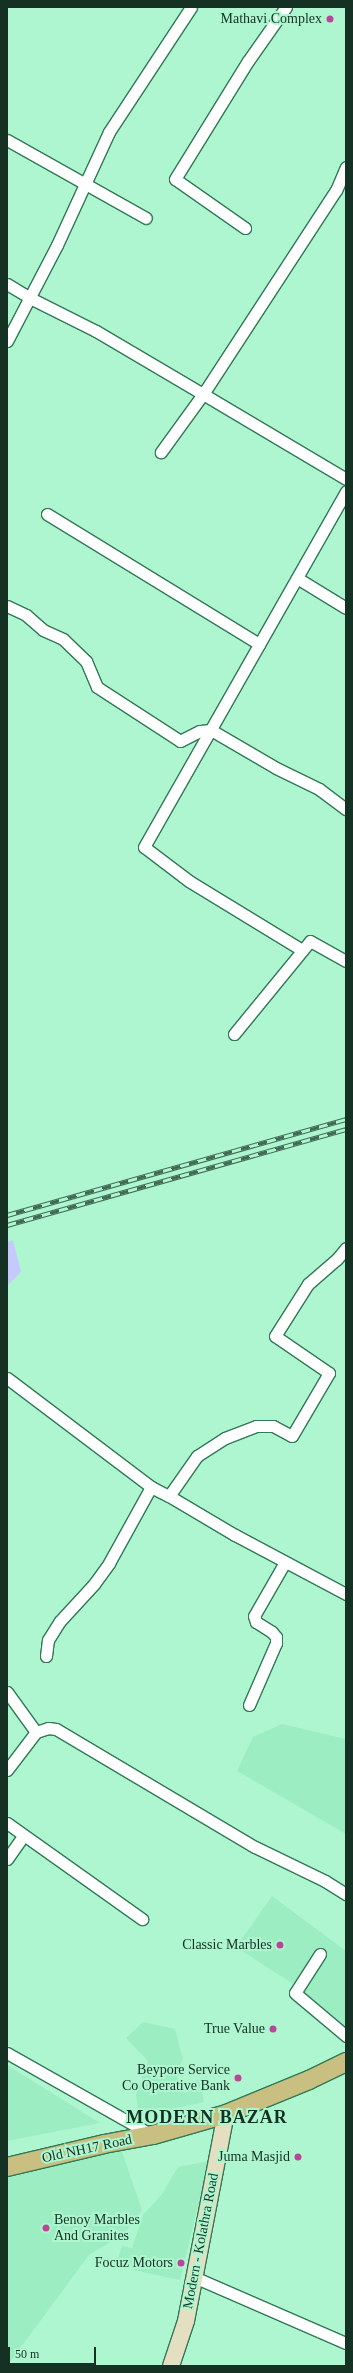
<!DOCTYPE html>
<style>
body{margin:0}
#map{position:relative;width:353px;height:2373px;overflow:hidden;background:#aef6d0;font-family:"Times New Roman",serif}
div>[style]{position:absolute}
.built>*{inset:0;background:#9dedc3}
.green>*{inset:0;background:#c5c9fd}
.roads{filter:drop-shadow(1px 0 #317857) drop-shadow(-1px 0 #317857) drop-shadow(0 1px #317857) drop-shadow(0 -1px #317857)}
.minor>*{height:11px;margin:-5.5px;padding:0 5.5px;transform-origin:5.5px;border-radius:5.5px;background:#fff}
.secondary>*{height:16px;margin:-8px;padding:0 8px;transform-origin:8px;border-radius:8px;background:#e3dfc0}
.primary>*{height:18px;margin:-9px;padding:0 9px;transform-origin:9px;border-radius:9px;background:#c8bf80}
.rail>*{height:4.5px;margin-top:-2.25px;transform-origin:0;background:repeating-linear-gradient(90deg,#aef6d0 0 9px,#416a55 0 18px);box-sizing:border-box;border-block:1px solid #416a55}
.dots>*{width:11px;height:11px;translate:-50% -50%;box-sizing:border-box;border:2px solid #aef6d0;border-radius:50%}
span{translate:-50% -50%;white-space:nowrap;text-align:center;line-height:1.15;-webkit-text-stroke:4px #aef6d0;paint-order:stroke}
.poi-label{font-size:14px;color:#143123}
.right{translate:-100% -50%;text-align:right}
.left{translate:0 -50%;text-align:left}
.street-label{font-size:14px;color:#143123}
.district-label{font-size:18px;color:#143123;font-weight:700;letter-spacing:1px}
.frame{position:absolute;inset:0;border:8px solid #143123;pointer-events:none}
.scale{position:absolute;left:8px;top:2347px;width:88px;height:18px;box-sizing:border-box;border:2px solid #143123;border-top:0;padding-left:5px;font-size:12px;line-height:14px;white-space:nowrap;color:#143123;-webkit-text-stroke:3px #aef6d0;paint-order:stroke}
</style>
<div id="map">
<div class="built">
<div style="clip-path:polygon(282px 1724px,346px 1739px,346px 1834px,237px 1771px,253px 1737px)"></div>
<div style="clip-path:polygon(272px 1896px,346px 1951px,346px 2030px,301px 1989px,236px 1947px)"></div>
<div style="clip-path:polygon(143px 2022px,175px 2029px,183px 2059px,177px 2071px,178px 2083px,200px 2080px,204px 2102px,139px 2116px,136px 2094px,148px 2061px,126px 2038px)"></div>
<div style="clip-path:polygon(7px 2065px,100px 2123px,7px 2141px)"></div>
<div style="clip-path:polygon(121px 2149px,142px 2210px,124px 2234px,89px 2255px,7px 2366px,7px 2175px)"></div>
<div style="clip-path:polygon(209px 2161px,180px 2280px,115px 2266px,122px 2246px,132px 2248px,143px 2215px,162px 2194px,178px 2167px)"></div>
</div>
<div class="green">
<div style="clip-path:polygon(13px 1240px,21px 1272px,7px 1286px,7px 1242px)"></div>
</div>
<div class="roads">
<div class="minor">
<div style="left:7px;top:140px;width:159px;rotate:29.3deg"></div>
<div style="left:346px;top:167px;width:25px;rotate:113deg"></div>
<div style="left:336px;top:190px;width:244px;rotate:123.1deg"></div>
<div style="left:203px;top:394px;width:166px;rotate:30.7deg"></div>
<div style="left:245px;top:228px;width:85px;rotate:-145deg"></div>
<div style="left:175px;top:179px;width:139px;rotate:-58.3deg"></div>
<div style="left:248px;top:61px;width:66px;rotate:-54.9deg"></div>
<div style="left:7px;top:284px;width:27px;rotate:31deg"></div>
<div style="left:30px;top:298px;width:74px;rotate:26.6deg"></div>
<div style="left:96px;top:331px;width:124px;rotate:30.5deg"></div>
<div style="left:203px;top:394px;width:72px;rotate:125.9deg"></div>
<div style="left:7px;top:341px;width:108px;rotate:-62.5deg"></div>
<div style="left:57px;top:245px;width:124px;rotate:-65.3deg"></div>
<div style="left:109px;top:132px;width:149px;rotate:-56.7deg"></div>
<div style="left:47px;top:514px;width:249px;rotate:31.5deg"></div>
<div style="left:297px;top:578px;width:57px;rotate:31.5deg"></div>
<div style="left:7px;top:606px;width:21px;rotate:25deg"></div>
<div style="left:26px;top:615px;width:23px;rotate:41deg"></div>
<div style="left:43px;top:630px;width:22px;rotate:24deg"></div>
<div style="left:63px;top:639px;width:32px;rotate:44deg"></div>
<div style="left:86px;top:661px;width:28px;rotate:67deg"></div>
<div style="left:97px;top:687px;width:99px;rotate:33deg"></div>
<div style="left:180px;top:741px;width:22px;rotate:-27deg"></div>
<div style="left:200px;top:731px;width:11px;rotate:-5deg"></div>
<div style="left:211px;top:730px;width:75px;rotate:30.3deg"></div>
<div style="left:276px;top:768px;width:48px;rotate:26deg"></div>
<div style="left:319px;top:789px;width:34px;rotate:37deg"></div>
<div style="left:302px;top:950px;width:132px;rotate:-148.6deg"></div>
<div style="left:189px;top:881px;width:56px;rotate:-142.9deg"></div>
<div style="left:144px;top:847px;width:409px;rotate:-60.4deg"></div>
<div style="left:234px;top:1034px;width:120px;rotate:-50.7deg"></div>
<div style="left:310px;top:941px;width:41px;rotate:29.1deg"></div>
<div style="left:7px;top:1378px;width:181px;rotate:37.1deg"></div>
<div style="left:151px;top:1487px;width:20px;rotate:27deg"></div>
<div style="left:169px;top:1496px;width:49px;rotate:-55deg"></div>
<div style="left:197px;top:1456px;width:33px;rotate:-33deg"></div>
<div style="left:225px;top:1438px;width:33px;rotate:-21deg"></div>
<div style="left:256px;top:1426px;width:17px"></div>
<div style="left:273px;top:1426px;width:21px;rotate:28deg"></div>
<div style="left:292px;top:1436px;width:73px;rotate:-59.6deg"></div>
<div style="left:329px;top:1373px;width:65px;rotate:-145.6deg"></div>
<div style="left:275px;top:1336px;width:62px;rotate:-57.6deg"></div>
<div style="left:308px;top:1284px;width:38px;rotate:-41deg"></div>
<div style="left:337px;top:1259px;width:14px;rotate:-51deg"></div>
<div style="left:169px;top:1496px;width:77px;rotate:30.6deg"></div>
<div style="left:235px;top:1535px;width:126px;rotate:28deg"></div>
<div style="left:46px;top:1656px;width:16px;rotate:-83deg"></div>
<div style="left:48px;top:1640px;width:22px;rotate:-58deg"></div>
<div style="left:60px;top:1621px;width:50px;rotate:-47.4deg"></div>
<div style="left:94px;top:1584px;width:26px;rotate:-54deg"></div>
<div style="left:109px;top:1563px;width:87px;rotate:-61.1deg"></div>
<div style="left:7px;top:1692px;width:49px;rotate:54.1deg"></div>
<div style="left:36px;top:1732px;width:13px;rotate:-18deg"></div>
<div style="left:48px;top:1728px;width:8px;rotate:7deg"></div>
<div style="left:56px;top:1729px;width:231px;rotate:30.7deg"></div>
<div style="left:255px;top:1847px;width:78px;rotate:25.9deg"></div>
<div style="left:325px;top:1881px;width:25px;rotate:32deg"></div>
<div style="left:249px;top:1705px;width:68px;rotate:-66.5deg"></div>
<div style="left:276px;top:1643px;width:6px;rotate:-90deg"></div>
<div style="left:276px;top:1637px;width:6px;rotate:-129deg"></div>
<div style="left:272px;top:1632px;width:19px;rotate:-148deg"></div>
<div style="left:256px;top:1622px;width:6px;rotate:-108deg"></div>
<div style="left:254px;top:1616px;width:62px;rotate:-60.1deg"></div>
<div style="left:7px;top:1770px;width:48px;rotate:-52.7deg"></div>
<div style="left:7px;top:1823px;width:166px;rotate:35.4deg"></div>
<div style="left:7px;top:1859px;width:29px;rotate:-55deg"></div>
<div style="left:320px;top:1954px;width:46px;rotate:122.7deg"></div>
<div style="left:295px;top:1993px;width:67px;rotate:40.1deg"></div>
<div style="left:7px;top:2053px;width:167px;rotate:29.5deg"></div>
<div style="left:194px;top:2277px;width:166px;rotate:23.5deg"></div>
</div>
<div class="secondary">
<div style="left:171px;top:2366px;width:47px;rotate:-71.6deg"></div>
<div style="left:186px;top:2321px;width:211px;rotate:-79.1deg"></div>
</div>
<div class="primary">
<div style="left:7px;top:2167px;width:100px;rotate:-13.3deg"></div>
<div style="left:104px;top:2144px;width:50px;rotate:-10.4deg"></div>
<div style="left:153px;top:2135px;width:76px;rotate:-16deg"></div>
<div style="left:226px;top:2114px;width:90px;rotate:-22.3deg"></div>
<div style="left:309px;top:2080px;width:41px;rotate:-25.9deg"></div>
</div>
</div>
<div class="rail">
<div style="left:7px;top:1215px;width:352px;rotate:-15.8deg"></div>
<div style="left:7px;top:1225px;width:352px;rotate:-15.8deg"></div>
</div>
<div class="dots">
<div style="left:330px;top:19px;background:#bc459a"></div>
<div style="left:280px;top:1945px;background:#bc459a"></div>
<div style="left:273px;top:2029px;background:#bc459a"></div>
<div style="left:238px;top:2078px;background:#bc459a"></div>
<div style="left:298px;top:2157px;background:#bc459a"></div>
<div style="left:46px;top:2228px;background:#bc459a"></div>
<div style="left:181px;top:2263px;background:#bc459a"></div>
</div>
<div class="poi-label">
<span class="right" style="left:322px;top:19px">Mathavi Complex</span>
<span class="right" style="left:272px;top:1945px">Classic Marbles</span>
<span class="right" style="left:265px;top:2029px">True Value</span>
<span class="right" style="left:230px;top:2078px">Beypore Service<br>Co Operative Bank</span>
<span class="right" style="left:290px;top:2157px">Juma Masjid</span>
<span class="left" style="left:54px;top:2228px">Benoy Marbles<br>And Granites</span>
<span class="right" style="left:173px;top:2263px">Focuz Motors</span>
</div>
<div class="street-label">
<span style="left:87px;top:2149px;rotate:-12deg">Old NH17 Road</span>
<span style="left:201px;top:2241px;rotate:-79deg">Modern - Kolathra Road</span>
</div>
<div class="district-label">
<span style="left:207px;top:2117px">MODERN BAZAR</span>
</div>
<div class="frame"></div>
<div class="scale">50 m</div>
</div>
